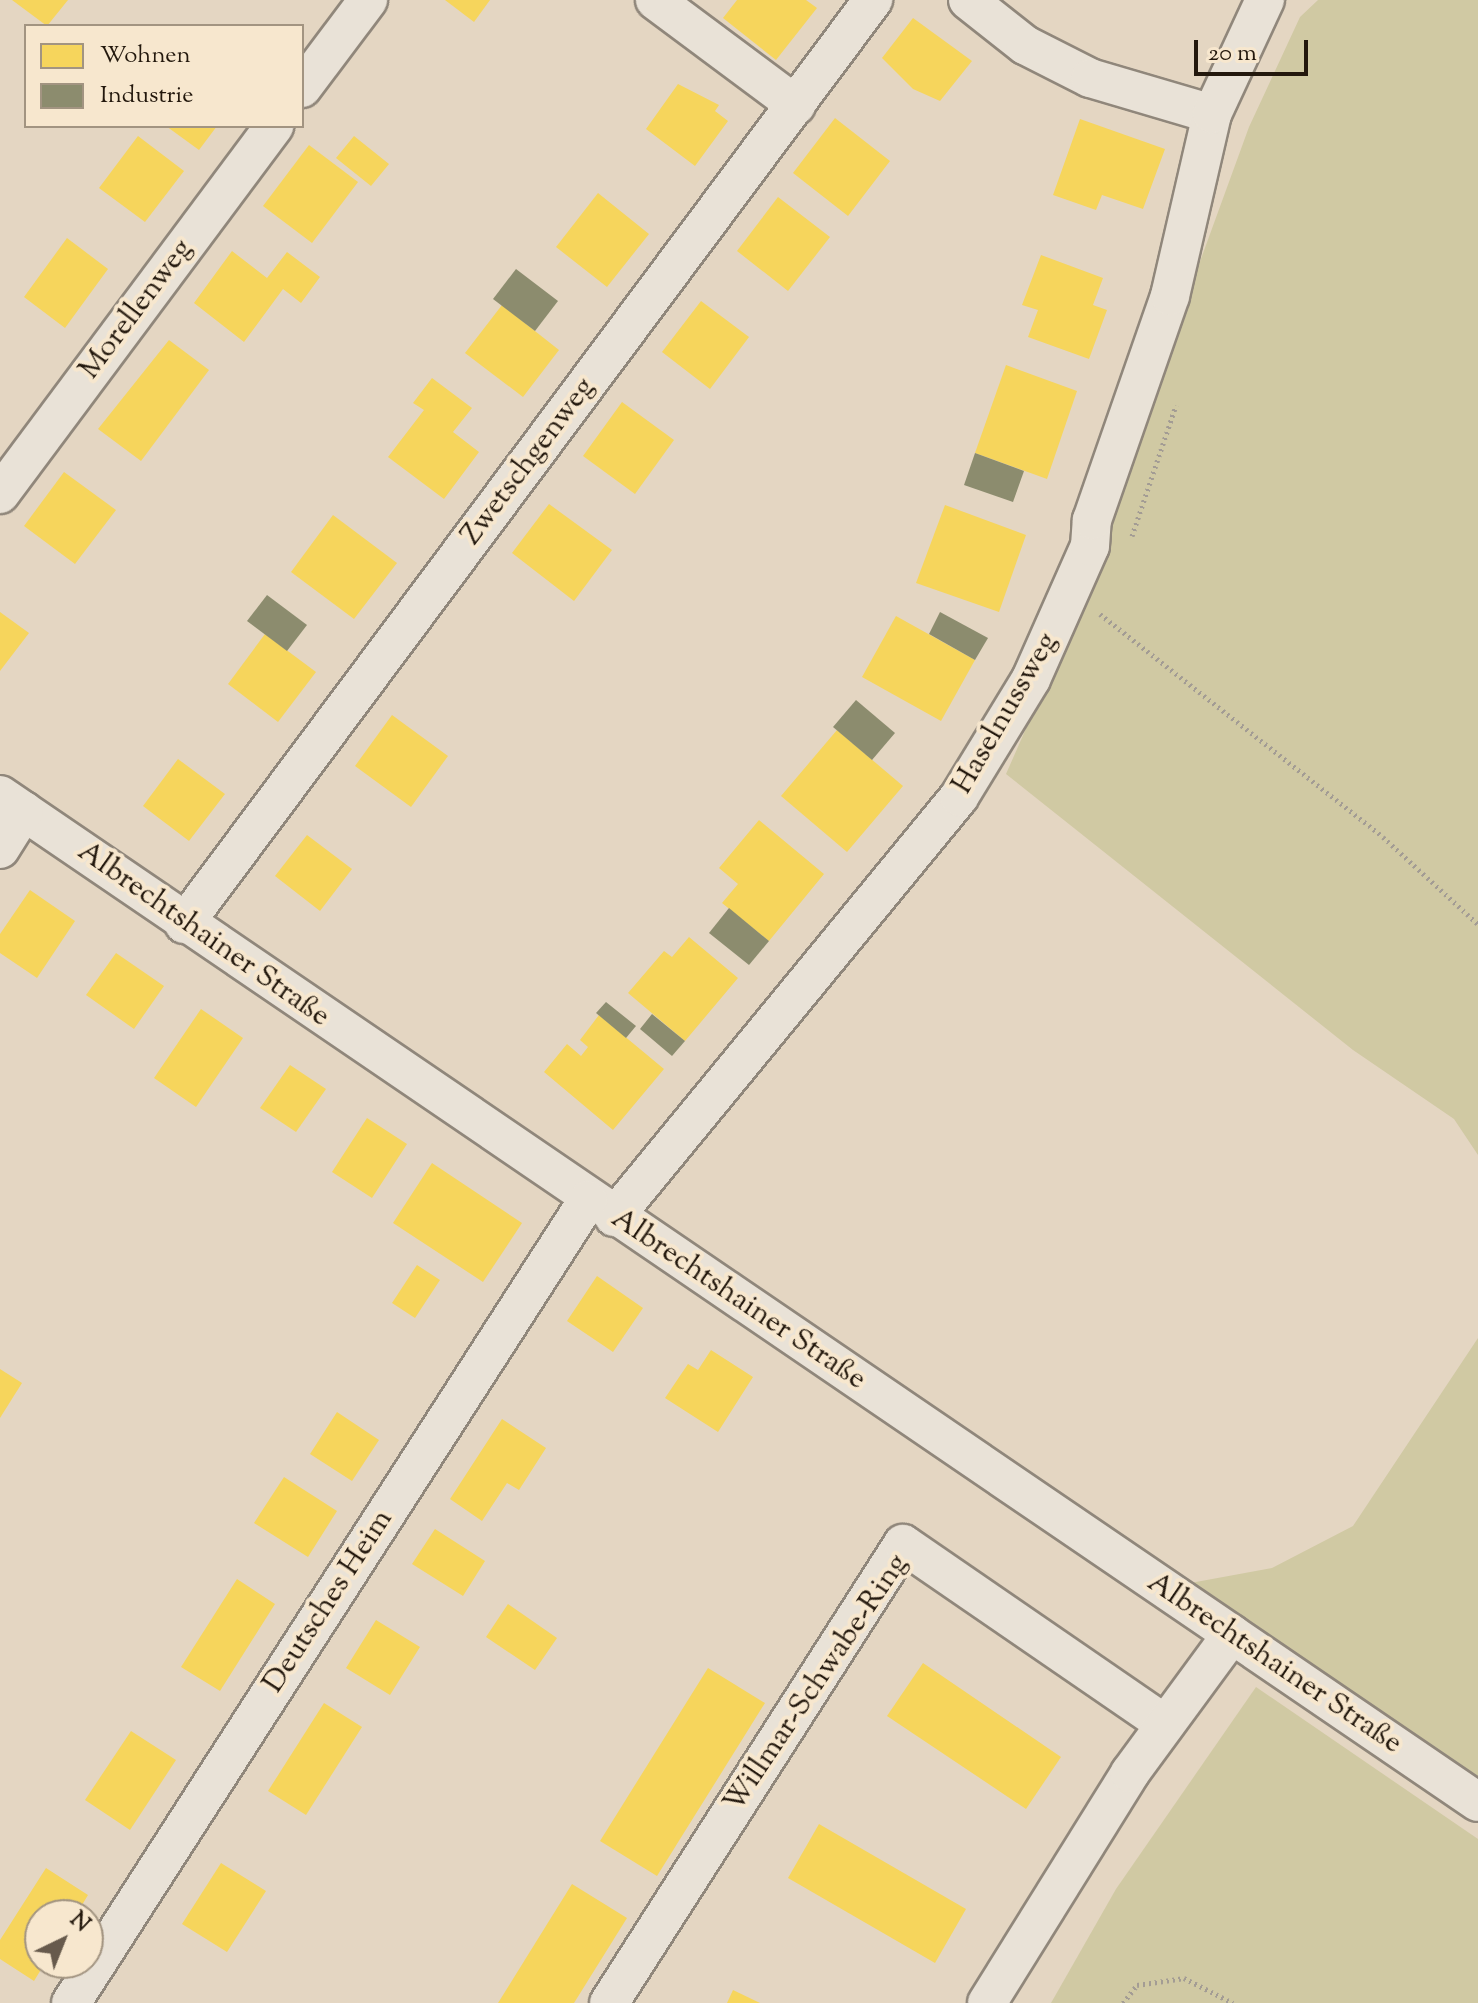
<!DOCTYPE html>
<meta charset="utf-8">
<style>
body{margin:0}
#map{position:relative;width:1478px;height:2003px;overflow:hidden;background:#e4d6c2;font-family:"Sorts Mill Goudy",serif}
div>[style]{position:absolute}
.green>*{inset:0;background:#d0c9a3}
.homes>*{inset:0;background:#f6d55c}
.industry>*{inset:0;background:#8c8c6e}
.path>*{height:5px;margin-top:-2.5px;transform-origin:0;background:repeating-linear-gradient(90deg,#a39c94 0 2px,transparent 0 6px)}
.roads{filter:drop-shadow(2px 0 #90877b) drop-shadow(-2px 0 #90877b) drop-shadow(0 2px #90877b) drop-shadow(0 -2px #90877b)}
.street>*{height:38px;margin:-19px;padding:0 19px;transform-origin:19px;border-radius:19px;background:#e9e2d7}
span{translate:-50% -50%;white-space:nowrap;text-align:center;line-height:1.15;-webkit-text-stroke:8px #f7e7ce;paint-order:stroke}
.street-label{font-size:30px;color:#23180d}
.legend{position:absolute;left:24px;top:24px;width:280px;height:104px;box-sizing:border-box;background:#f7e7ce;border:2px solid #a29481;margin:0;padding:10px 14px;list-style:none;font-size:24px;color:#23180d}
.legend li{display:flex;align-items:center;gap:16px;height:40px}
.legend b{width:40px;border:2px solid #a29481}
.north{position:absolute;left:24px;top:1899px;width:80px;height:80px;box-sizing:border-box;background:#f7e7ce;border:2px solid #a29481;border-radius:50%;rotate:43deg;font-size:22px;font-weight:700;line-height:32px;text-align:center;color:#23180d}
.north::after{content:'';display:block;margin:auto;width:28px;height:36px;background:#675a4c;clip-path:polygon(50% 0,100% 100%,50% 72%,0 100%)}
.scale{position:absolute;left:1194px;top:40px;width:114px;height:36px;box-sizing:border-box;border:4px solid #23180d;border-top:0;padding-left:10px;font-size:24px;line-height:28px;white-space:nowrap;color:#23180d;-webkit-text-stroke:6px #f7e7ce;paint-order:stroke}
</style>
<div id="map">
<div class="green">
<div style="clip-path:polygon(1318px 0,1478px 0,1478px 1155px,1454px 1119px,1353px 1050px,1006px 774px,1107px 544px,1104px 525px,1249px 127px,1300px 17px)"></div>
<div style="clip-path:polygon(1478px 1338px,1478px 1782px,1185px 1584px,1272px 1568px,1353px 1526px)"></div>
<div style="clip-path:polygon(1256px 1687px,1478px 1839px,1478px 2003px,1051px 2003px,1116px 1889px)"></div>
</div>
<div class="homes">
<div style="clip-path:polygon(12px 0,68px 0,47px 26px)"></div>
<div style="clip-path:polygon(445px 0,490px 0,474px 22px)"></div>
<div style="clip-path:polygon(737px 0,806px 0,817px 8px,776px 60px,723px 18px)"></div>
<div style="clip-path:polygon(913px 18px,972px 61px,940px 101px,913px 89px,882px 58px)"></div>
<div style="clip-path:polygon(678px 84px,719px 105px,715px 111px,728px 121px,695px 166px,646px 129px)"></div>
<div style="clip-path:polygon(835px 118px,890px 161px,848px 216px,793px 173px)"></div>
<div style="clip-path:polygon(1080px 119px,1165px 149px,1143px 209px,1102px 195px,1096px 210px,1053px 195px)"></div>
<div style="clip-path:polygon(166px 126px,217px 126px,199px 150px)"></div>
<div style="clip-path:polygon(138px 136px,184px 171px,145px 222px,99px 188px)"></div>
<div style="clip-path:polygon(354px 136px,389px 164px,371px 186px,336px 158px)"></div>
<div style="clip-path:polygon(309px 145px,358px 182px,312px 243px,263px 206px)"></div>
<div style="clip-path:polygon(598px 193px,649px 234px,607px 287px,556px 247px)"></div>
<div style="clip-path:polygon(778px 197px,830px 237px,788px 291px,737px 251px)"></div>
<div style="clip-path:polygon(67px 238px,108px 269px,65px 328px,24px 297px)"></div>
<div style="clip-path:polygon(232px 251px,267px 278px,287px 252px,320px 277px,301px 303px,283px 289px,244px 342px,194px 303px)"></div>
<div style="clip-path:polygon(1041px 255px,1103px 278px,1093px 305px,1107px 310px,1089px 359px,1028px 337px,1038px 310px,1022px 305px)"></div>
<div style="clip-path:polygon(701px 301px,749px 337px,710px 389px,662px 352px)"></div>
<div style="clip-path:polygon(502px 305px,559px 350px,523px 397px,465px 353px)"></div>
<div style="clip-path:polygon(169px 340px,209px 370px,141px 461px,98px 429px)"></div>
<div style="clip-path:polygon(1006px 365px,1077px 391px,1047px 479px,975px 453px)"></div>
<div style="clip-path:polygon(432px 378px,472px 408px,453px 432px,479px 452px,444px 499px,388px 457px,424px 410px,413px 403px)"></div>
<div style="clip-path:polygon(622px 402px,674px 440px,635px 494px,583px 456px)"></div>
<div style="clip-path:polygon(64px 472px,116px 510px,75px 564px,24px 526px)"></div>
<div style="clip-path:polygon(549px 504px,612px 550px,574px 601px,512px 553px)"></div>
<div style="clip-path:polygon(945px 505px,1026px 535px,999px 612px,916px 583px)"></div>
<div style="clip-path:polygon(333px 515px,397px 563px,354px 619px,291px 572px)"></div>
<div style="clip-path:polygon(0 612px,29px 633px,0 671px)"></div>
<div style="clip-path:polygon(896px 616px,975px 660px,941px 721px,862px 677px)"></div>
<div style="clip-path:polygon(265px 634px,316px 672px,278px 722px,228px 684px)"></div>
<div style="clip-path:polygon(392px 715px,448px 756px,411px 807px,355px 766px)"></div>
<div style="clip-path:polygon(837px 730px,903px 786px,847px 852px,781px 796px)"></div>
<div style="clip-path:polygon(178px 759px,225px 794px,189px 841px,143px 806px)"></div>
<div style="clip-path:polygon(759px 820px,824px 874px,769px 941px,722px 903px,738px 884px,719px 868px)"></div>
<div style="clip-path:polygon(307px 835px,352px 869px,320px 911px,275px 876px)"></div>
<div style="clip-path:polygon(30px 890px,75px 921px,37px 978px,0 953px,0 934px)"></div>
<div style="clip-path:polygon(689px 937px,738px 978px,685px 1041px,628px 993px,664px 951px,672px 957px)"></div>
<div style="clip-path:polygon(116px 953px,164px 986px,134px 1029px,86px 995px)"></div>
<div style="clip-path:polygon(201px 1009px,243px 1038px,196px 1107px,154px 1078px)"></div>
<div style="clip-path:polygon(599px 1015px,664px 1069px,613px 1130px,544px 1072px,567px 1044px,581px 1056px,588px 1047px,580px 1040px)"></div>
<div style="clip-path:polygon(290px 1065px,326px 1089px,296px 1132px,260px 1108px)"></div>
<div style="clip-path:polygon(367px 1118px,407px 1144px,372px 1198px,332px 1172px)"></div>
<div style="clip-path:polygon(432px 1163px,522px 1223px,483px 1282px,393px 1223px)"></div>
<div style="clip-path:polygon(417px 1265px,440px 1280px,415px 1318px,392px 1303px)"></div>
<div style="clip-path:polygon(597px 1276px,643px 1308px,613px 1352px,567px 1321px)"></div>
<div style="clip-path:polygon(711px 1350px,753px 1377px,718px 1432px,665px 1398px,688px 1364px,698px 1370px)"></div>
<div style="clip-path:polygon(0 1369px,22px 1383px,0 1418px)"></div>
<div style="clip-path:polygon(337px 1412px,379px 1440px,352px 1481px,310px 1454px)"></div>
<div style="clip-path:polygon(502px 1419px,546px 1448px,519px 1490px,507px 1483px,482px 1521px,450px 1499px)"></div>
<div style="clip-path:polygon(284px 1477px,337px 1511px,308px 1557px,254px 1523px)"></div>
<div style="clip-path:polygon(435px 1529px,485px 1561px,463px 1596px,412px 1564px)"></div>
<div style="clip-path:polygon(237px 1579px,275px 1604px,220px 1691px,181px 1667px)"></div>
<div style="clip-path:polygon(508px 1604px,557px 1638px,535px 1670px,486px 1637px)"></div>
<div style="clip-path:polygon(376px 1620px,420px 1647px,390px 1695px,346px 1668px)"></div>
<div style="clip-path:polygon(923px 1663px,1061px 1757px,1026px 1809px,887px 1716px)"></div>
<div style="clip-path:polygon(708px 1668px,765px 1703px,657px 1876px,600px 1841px)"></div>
<div style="clip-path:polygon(324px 1703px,362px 1727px,306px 1815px,268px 1791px)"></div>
<div style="clip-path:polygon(131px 1731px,176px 1760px,130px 1830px,85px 1800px)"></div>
<div style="clip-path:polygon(819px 1824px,966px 1909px,935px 1963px,788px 1878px)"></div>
<div style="clip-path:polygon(221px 1863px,266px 1891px,227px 1952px,182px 1924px)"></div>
<div style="clip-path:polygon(46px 1868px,88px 1895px,76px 1915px,40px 1915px,45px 1963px,34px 1981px,0 1959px,0 1940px)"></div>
<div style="clip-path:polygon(572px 1884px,627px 1918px,574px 2003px,498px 2003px)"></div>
<div style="clip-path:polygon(733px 1990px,760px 2003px,727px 2003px)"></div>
</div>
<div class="industry">
<div style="clip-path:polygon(516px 269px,558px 301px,535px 331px,493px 299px)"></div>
<div style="clip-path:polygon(975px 453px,1024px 471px,1013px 502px,964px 485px)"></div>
<div style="clip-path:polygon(267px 595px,307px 625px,287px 651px,247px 621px)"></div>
<div style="clip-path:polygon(940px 612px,988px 638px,975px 660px,929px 634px)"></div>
<div style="clip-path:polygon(856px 700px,895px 733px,872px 760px,833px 727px)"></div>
<div style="clip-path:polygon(729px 908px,769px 941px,749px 965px,709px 933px)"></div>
<div style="clip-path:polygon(606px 1002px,636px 1026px,626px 1038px,596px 1013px)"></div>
<div style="clip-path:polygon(652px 1014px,685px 1041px,672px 1056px,640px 1029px)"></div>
</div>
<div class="path">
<div style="left:1132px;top:536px;width:138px;rotate:-71.4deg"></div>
<div style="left:1100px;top:614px;width:360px;rotate:38.2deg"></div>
<div style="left:1383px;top:837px;width:129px;rotate:42.5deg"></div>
<div style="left:1123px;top:2003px;width:23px;rotate:-52deg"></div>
<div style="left:1137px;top:1985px;width:48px;rotate:-8.5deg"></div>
<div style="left:1184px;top:1978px;width:55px;rotate:27deg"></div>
</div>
<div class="roads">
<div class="street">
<div style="left:655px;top:0;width:176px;rotate:36.7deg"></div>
<div style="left:968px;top:0;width:73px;rotate:38.3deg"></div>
<div style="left:1025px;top:45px;width:73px;rotate:26.9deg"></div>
<div style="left:1090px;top:78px;width:127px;rotate:16.4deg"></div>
<div style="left:302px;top:88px;width:110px;rotate:-53.1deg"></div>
<div style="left:0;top:494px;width:459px;rotate:-53.3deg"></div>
<div style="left:0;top:795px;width:1788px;rotate:34.27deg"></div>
<div style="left:0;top:849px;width:45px;rotate:-57.7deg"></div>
<div style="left:184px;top:924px;width:1153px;rotate:-53.29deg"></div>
<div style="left:614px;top:1217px;width:544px;rotate:-50.6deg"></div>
<div style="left:959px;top:797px;width:138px;rotate:-58.6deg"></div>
<div style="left:1031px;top:679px;width:145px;rotate:-66.1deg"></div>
<div style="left:1090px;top:546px;width:26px;rotate:-86deg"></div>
<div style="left:1092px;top:520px;width:237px;rotate:-70.8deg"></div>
<div style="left:1170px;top:296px;width:187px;rotate:-77deg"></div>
<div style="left:1212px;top:114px;width:126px;rotate:-65.1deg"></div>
<div style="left:71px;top:2003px;width:955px;rotate:-57.23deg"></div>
<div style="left:609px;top:2003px;width:545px;rotate:-57.36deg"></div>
<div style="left:903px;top:1544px;width:318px;rotate:34.5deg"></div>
<div style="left:987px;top:2003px;width:271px;rotate:-58.1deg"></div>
<div style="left:1130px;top:1773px;width:172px;rotate:-53.7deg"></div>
</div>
</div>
<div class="street-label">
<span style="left:137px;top:310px;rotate:-53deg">Morellenweg</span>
<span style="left:529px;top:462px;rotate:-53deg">Zwetschgenweg</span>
<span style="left:1006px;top:714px;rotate:-60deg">Haselnussweg</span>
<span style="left:203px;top:935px;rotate:35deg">Albrechtshainer Straße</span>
<span style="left:738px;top:1300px;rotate:34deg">Albrechtshainer Straße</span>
<span style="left:329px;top:1602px;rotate:-57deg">Deutsches Heim</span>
<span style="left:1274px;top:1664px;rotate:34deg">Albrechtshainer Straße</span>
<span style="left:817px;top:1684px;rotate:-56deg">Willmar-Schwabe-Ring</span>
</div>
<ul class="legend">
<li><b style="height:22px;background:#f6d55c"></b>Wohnen</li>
<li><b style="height:22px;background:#8c8c6e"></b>Industrie</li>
</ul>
<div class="north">N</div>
<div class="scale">20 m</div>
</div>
